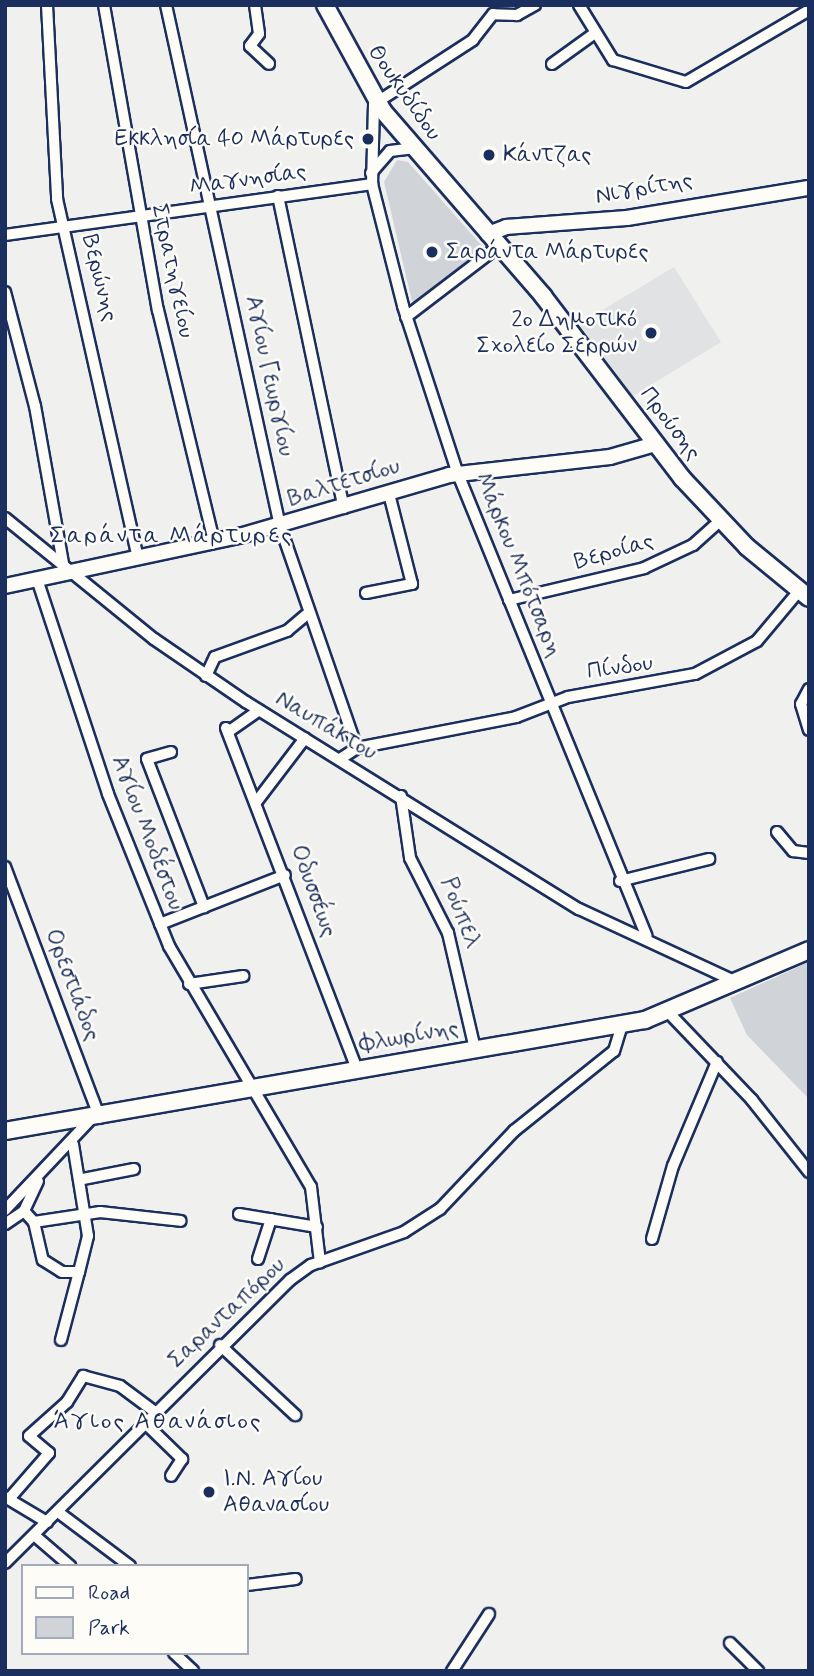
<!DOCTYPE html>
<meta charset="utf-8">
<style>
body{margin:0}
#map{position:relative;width:814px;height:1676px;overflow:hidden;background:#f0f0ee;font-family:Mynerve,sans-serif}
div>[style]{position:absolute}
.built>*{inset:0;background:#e0e2e3}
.green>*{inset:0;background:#d0d3d8}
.roads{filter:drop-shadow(2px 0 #1b2f5e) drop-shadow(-2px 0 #1b2f5e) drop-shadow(0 2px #1b2f5e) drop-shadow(0 -2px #1b2f5e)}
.minor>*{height:10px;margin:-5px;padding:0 5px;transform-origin:5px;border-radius:5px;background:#fdfcf7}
.tertiary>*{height:14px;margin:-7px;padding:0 7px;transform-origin:7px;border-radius:7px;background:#fdfcf7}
.secondary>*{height:16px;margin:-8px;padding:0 8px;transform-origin:8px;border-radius:8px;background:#fdfcf7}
.dots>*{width:19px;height:19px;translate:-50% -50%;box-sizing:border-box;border:4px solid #fdfcf7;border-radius:50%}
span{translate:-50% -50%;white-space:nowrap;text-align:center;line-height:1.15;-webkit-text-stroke:5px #fdfcf7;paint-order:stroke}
.street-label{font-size:23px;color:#1b2f5e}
.poi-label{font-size:23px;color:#1b2f5e}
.right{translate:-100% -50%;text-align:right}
.left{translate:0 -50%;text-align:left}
.neighbourhood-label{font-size:24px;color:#1b2f5e;letter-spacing:2px}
.frame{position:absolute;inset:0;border:7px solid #1b2f5e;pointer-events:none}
.legend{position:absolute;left:21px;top:1564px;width:228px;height:91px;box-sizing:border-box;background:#fdfcf7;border:2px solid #a3aaba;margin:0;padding:9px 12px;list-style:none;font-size:21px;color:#1b2f5e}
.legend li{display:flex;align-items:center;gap:14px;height:35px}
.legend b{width:35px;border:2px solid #a3aaba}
</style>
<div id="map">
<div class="built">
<div style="clip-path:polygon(674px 267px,721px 342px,633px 396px,579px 324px)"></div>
</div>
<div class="green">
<div style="clip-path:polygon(397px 160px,408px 162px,483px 247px,414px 310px,384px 182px)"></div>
<div style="clip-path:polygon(809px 962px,809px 1099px,747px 1035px,730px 998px)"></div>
</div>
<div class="roads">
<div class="minor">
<div style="left:47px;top:5px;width:194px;rotate:87deg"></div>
<div style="left:57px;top:199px;width:367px;rotate:77.3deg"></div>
<div style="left:104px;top:5px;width:310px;rotate:80deg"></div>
<div style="left:158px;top:310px;width:239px;rotate:76.4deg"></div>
<div style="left:166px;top:5px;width:533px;rotate:77.66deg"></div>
<div style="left:280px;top:526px;width:235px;rotate:70.9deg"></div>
<div style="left:255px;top:5px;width:29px;rotate:82deg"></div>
<div style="left:259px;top:34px;width:15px;rotate:127deg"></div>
<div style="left:250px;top:46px;width:26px;rotate:43deg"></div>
<div style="left:535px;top:5px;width:21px;rotate:151deg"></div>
<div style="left:517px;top:15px;width:24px;rotate:-178deg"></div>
<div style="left:493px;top:14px;width:33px;rotate:128deg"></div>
<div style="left:473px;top:40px;width:118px;rotate:147.1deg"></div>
<div style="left:374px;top:104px;width:80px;rotate:91.4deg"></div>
<div style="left:372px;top:184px;width:126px;rotate:75.7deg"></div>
<div style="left:403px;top:306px;width:177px;rotate:71.9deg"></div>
<div style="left:458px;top:474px;width:499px;rotate:67.8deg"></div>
<div style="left:579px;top:5px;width:65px;rotate:58.3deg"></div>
<div style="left:613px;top:60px;width:76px;rotate:16.8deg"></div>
<div style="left:686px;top:82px;width:143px;rotate:-30.3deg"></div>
<div style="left:552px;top:64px;width:53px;rotate:-35.8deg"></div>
<div style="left:371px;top:173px;width:29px;rotate:-49deg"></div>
<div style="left:390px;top:151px;width:23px;rotate:-7deg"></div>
<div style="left:278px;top:196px;width:319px;rotate:78.1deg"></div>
<div style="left:5px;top:235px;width:371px;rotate:-7.9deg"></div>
<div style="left:5px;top:292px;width:118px;rotate:75.3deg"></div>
<div style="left:35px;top:406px;width:165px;rotate:79.9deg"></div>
<div style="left:406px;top:317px;width:117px;rotate:-37.4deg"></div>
<div style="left:5px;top:518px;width:192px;rotate:39.1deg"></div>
<div style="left:154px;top:639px;width:112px;rotate:34.4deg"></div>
<div style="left:246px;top:702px;width:392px;rotate:31.9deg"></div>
<div style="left:579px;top:909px;width:173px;rotate:24.9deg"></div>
<div style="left:37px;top:579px;width:226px;rotate:71.7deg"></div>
<div style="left:108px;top:794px;width:164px;rotate:68.1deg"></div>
<div style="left:169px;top:946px;width:280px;rotate:59.5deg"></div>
<div style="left:311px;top:1187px;width:76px;rotate:83.2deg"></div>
<div style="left:366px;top:593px;width:47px;rotate:-11.1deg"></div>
<div style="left:412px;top:584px;width:93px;rotate:-104.3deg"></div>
<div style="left:509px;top:600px;width:139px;rotate:-13.3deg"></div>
<div style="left:644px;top:568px;width:54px;rotate:-25.1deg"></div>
<div style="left:693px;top:545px;width:36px;rotate:-42deg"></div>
<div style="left:206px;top:676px;width:21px;rotate:-65deg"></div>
<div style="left:215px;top:657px;width:77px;rotate:-19.9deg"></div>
<div style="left:287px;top:631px;width:25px;rotate:-40deg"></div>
<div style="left:809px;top:689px;width:17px;rotate:118deg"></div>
<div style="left:801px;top:704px;width:27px;rotate:73deg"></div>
<div style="left:226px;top:728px;width:365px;rotate:69deg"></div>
<div style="left:228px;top:732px;width:38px;rotate:-35deg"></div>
<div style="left:171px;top:752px;width:25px;rotate:164deg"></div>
<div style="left:147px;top:759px;width:159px;rotate:68.9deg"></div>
<div style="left:340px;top:759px;width:20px;rotate:-33deg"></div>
<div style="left:357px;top:748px;width:162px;rotate:-11deg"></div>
<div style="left:516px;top:717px;width:56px;rotate:-21deg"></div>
<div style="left:568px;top:697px;width:129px;rotate:-10.3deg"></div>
<div style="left:695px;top:674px;width:70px;rotate:-28deg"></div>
<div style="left:757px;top:641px;width:65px;rotate:-50deg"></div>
<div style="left:401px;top:796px;width:63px;rotate:81.7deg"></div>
<div style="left:410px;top:858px;width:84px;rotate:63.1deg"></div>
<div style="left:448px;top:933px;width:119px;rotate:76.9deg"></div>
<div style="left:257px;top:801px;width:79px;rotate:-52.7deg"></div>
<div style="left:777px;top:832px;width:25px;rotate:50deg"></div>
<div style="left:793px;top:851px;width:16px;rotate:7deg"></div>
<div style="left:5px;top:867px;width:268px;rotate:69.3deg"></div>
<div style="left:620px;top:881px;width:92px;rotate:-13.9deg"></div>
<div style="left:160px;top:924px;width:134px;rotate:-21.4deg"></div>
<div style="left:189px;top:984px;width:55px;rotate:-8.4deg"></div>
<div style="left:669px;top:1013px;width:120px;rotate:46.3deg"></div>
<div style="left:752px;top:1100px;width:92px;rotate:51.6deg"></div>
<div style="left:83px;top:1179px;width:52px;rotate:-11.1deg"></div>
<div style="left:5px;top:1210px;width:125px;rotate:-46.6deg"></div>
<div style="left:24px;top:1211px;width:15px;rotate:48deg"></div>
<div style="left:34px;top:1222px;width:39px;rotate:77deg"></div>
<div style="left:43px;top:1260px;width:22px;rotate:32deg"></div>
<div style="left:62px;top:1272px;width:17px"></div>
<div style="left:79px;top:1272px;width:37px;rotate:-76deg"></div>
<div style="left:88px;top:1236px;width:93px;rotate:-99.3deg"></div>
<div style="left:239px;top:1214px;width:79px;rotate:9.5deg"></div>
<div style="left:34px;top:1222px;width:67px;rotate:-8.6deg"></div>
<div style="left:100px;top:1212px;width:81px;rotate:6.3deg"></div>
<div style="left:5px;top:1224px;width:23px;rotate:-34deg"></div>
<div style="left:24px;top:1211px;width:33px;rotate:-65deg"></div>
<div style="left:652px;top:1239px;width:76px;rotate:-74deg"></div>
<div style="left:673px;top:1166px;width:113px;rotate:-67.1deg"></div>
<div style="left:258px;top:1259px;width:42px;rotate:-72deg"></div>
<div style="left:61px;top:1340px;width:70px;rotate:-75.2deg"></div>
<div style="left:220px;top:1345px;width:103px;rotate:43deg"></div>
<div style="left:145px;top:1423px;width:52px;rotate:44.2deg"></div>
<div style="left:182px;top:1459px;width:20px;rotate:123deg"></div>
<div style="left:5px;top:1497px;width:49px;rotate:30.8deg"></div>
<div style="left:9px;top:1499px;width:61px;rotate:-49deg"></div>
<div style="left:49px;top:1453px;width:26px;rotate:-140deg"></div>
<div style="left:29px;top:1436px;width:51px;rotate:-41.8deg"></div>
<div style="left:67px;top:1402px;width:31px;rotate:-58deg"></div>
<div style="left:83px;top:1376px;width:38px;rotate:15deg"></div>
<div style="left:120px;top:1386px;width:44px;rotate:36.6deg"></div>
<div style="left:58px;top:1512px;width:90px;rotate:36.9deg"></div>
<div style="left:34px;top:1535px;width:48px;rotate:40.7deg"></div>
<div style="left:5px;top:1563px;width:402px;rotate:-44.8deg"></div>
<div style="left:290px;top:1280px;width:26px;rotate:-36deg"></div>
<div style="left:311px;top:1265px;width:99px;rotate:-19.5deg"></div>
<div style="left:404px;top:1232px;width:43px;rotate:-32.6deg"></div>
<div style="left:440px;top:1209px;width:108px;rotate:-46.5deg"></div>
<div style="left:514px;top:1131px;width:128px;rotate:-38.7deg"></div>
<div style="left:614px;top:1051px;width:28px;rotate:-73deg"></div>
<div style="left:247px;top:1585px;width:49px;rotate:-7deg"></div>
<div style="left:730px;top:1643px;width:40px;rotate:45deg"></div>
<div style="left:174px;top:1653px;width:26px;rotate:43deg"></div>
<div style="left:452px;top:1671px;width:68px;rotate:-57deg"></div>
</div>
<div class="tertiary">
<div style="left:488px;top:234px;width:19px;rotate:-21deg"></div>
<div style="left:506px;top:227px;width:121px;rotate:-4.3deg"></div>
<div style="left:627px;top:218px;width:184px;rotate:-9.4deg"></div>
<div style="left:5px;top:586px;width:243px;rotate:-12.1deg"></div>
<div style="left:243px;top:535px;width:215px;rotate:-16.2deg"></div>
<div style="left:449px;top:475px;width:162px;rotate:-6.4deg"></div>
<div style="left:610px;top:457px;width:47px;rotate:-16.1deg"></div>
</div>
<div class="secondary">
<div style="left:325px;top:5px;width:121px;rotate:61.3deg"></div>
<div style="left:383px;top:111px;width:245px;rotate:49.1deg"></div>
<div style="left:543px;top:296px;width:229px;rotate:52.6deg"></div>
<div style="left:682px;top:478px;width:95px;rotate:46.7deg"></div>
<div style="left:747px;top:547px;width:80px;rotate:39.4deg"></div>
<div style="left:5px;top:1131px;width:650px;rotate:-9.84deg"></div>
<div style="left:645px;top:1020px;width:178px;rotate:-23.1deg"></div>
</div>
</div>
<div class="dots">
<div style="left:368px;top:139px;background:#1b2f5e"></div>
<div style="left:489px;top:155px;background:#1b2f5e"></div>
<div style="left:432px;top:252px;background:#1b2f5e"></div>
<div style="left:651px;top:333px;background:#1b2f5e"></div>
<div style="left:209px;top:1492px;background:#1b2f5e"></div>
</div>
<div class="street-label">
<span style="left:404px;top:93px;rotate:55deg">Θουκυδίδου</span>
<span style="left:248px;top:180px;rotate:-8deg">Μαγνησίας</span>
<span style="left:644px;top:189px;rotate:-10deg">Νιγρίτης</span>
<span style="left:172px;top:271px;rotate:78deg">Στρατηγείου</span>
<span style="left:99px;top:278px;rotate:76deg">Βερώνης</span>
<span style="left:269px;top:376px;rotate:78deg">Αγίου Γεωργίου</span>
<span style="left:670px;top:424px;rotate:53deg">Προύσης</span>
<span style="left:344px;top:483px;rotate:-17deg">Βαλτετσίου</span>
<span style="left:614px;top:552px;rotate:-16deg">Βεροίας</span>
<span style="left:518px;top:565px;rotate:68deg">Μάρκου Μπότσαρη</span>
<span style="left:620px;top:668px;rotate:-8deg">Πίνδου</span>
<span style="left:326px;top:726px;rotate:31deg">Ναυπάκτου</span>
<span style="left:147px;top:833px;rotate:69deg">Αγίου Μοδέστου</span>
<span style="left:313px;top:891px;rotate:70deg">Οδυσσέως</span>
<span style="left:460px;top:913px;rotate:69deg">Ρούπελ</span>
<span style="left:72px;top:985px;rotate:69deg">Ορεστιάδος</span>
<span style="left:409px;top:1037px;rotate:-10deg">Φλωρίνης</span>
<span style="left:227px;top:1313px;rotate:-43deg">Σαρανταπόρου</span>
</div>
<div class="poi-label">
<span class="right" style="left:354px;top:139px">Εκκλησία 40 Μάρτυρες</span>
<span class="left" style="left:503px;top:155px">Κάντζας</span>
<span class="left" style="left:446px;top:252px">Σαράντα Μάρτυρες</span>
<span class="right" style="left:637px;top:333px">2ο Δημοτικό<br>Σχολείο Σερρών</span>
<span class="left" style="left:223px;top:1492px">Ι.Ν. Αγίου<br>Αθανασίου</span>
</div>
<div class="neighbourhood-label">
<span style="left:172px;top:536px">Σαράντα Μάρτυρες</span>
<span style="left:158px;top:1422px">Άγιος Αθανάσιος</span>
</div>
<div class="frame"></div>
<ul class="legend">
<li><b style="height:9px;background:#fdfcf7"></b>Road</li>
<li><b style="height:19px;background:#d0d3d8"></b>Park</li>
</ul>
</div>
